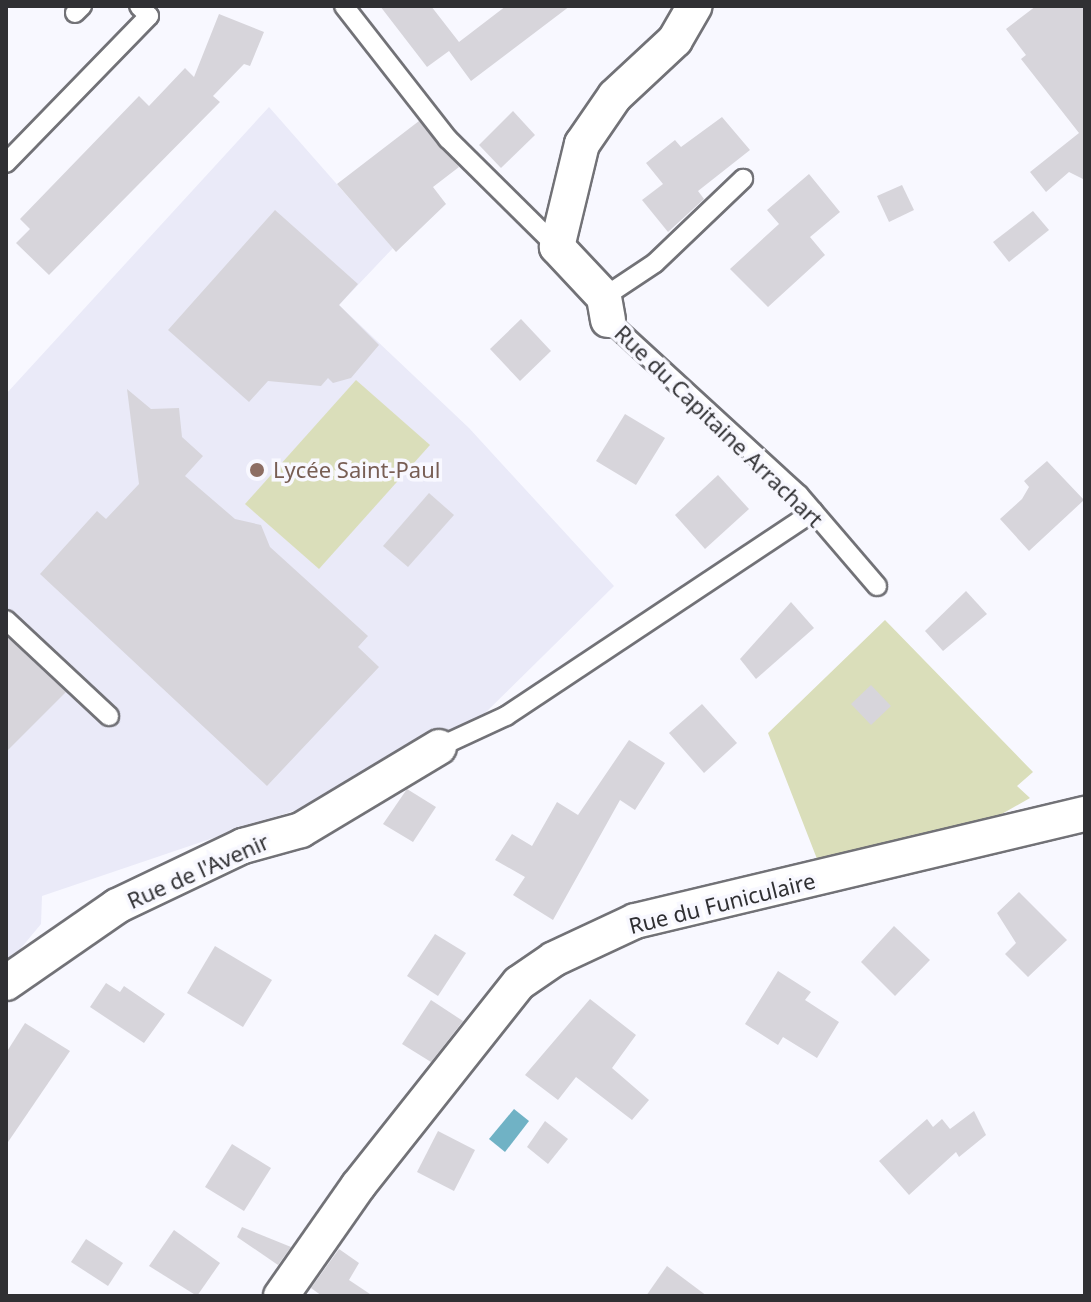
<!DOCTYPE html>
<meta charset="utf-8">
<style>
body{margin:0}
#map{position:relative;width:1091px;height:1302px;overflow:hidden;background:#f8f8ff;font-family:"Noto Sans",sans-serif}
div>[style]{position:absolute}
.built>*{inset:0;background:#eaeaf8}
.green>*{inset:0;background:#dadeba}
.water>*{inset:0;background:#70b2c5}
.building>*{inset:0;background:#d7d5db}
.roads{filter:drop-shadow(2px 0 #727277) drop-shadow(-2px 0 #727277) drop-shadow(0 2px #727277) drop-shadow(0 -2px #727277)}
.service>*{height:18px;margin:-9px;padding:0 9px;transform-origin:9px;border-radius:9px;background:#fff}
.minor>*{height:34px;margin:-17px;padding:0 17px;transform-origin:17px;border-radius:17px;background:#fff}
.dots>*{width:22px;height:22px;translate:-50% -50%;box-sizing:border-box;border:4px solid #f8f8ff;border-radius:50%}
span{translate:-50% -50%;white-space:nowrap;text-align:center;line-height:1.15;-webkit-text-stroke:7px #f8f8ff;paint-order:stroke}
.street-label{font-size:22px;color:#303033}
.education-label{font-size:22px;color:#785e54}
.left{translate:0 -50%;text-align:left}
.frame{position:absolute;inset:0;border:8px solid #303033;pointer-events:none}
</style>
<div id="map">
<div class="built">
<div style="clip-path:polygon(269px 107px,393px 248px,339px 305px,469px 428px,614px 586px,476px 722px,349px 792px,42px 896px,41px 924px,6px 966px,6px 394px)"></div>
</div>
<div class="green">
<div style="clip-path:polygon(356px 380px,430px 445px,319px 569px,245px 504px)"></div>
<div style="clip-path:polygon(885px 620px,1033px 772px,1017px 786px,1030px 798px,979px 827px,819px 864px,768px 733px)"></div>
</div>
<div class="water">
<div style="clip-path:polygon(514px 1109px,529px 1121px,505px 1152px,489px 1139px)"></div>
</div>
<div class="building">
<div style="clip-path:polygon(380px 6px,431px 6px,459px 42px,506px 6px,570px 6px,471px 81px,449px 51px,427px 67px)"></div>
<div style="clip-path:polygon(1036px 6px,1085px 6px,1085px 180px,1069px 172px,1046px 192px,1030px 172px,1079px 133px,1021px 59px,1026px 55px,1006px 29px)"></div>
<div style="clip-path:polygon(219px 14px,264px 32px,250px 66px,244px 64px,213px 96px,220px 102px,49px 275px,16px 243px,30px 229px,20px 219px,139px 96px,149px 106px,185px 68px,194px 77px)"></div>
<div style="clip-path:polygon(513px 111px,535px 135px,501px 168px,479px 145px)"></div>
<div style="clip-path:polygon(722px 117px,750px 150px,698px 191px,704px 199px,668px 232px,642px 200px,663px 184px,646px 163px,675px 140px,681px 147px)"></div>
<div style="clip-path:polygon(419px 121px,459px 167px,433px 187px,446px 204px,396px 252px,337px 184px)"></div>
<div style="clip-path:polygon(809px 174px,840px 212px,810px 237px,825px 255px,768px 307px,730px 269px,779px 224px,767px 210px)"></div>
<div style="clip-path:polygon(902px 185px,914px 210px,889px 222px,877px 196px)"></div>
<div style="clip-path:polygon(275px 210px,358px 284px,339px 305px,379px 345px,351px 378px,333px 383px,328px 378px,321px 386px,268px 381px,249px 402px,168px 330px)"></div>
<div style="clip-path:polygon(1033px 211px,1049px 230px,1009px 262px,993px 242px)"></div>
<div style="clip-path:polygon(521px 319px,551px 351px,520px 381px,490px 349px)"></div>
<div style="clip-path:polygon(127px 389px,151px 409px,179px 408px,182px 437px,203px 456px,185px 476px,235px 519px,261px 525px,270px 547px,368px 636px,358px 647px,379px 667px,267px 786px,40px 574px,97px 511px,106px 519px,139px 484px)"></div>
<div style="clip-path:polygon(625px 414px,665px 438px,636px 485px,596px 461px)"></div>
<div style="clip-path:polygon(1047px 461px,1084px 500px,1029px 551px,1000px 519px,1022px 499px,1029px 487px,1024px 481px)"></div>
<div style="clip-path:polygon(718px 475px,749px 509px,705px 549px,675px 515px)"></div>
<div style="clip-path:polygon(429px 493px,454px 515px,408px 567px,383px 546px)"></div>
<div style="clip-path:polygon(966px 591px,987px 614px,943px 651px,925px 631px)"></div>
<div style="clip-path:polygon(791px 602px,814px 628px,756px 679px,740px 659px)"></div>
<div style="clip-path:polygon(6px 636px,66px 692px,6px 752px)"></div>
<div style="clip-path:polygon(871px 685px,891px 706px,871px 725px,851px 704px)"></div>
<div style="clip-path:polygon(702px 704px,737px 743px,704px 773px,669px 733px)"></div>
<div style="clip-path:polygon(629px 740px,665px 763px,635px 810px,620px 800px,553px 920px,513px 895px,525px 877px,495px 860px,512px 834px,532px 846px,557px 802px,578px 815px)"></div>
<div style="clip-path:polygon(407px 789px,436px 807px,413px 842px,383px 824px)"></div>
<div style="clip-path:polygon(1019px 892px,1067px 940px,1028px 977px,1005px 954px,1016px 943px,997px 913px)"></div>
<div style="clip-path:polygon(894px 926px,930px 960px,895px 996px,861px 962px)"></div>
<div style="clip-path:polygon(435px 934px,466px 953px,438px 996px,407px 976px)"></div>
<div style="clip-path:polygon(215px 946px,272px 980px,243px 1027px,187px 993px)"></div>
<div style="clip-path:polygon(778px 971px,811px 992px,805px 1000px,839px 1022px,817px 1058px,783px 1037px,778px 1045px,745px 1024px)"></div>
<div style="clip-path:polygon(106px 983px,120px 992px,124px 986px,165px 1014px,144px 1043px,90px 1007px)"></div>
<div style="clip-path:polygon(590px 999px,636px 1035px,612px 1068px,649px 1100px,632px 1120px,576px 1077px,558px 1100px,525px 1075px)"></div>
<div style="clip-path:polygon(431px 1000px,463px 1021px,431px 1062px,402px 1044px)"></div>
<div style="clip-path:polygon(25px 1023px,70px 1051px,6px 1145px,6px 1053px)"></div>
<div style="clip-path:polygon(974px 1111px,986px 1135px,959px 1157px,956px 1152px,909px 1195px,879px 1161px,927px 1119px,933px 1127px,942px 1119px,950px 1129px)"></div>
<div style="clip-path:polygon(545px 1121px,568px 1139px,548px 1164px,527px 1147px)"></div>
<div style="clip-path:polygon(438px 1131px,475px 1150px,454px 1191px,417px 1172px)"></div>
<div style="clip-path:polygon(232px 1144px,271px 1168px,244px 1211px,205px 1187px)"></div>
<div style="clip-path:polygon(242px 1227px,291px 1247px,278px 1265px,237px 1237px)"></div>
<div style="clip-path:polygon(174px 1230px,220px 1263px,197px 1296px,149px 1266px)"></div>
<div style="clip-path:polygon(86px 1239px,123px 1263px,108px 1286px,71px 1262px)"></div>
<div style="clip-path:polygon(339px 1249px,359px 1263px,349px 1280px,373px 1296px,322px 1296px,311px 1288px)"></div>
<div style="clip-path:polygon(667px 1266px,707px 1296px,646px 1296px)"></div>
</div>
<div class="roads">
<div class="service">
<div style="left:344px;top:6px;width:169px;rotate:52deg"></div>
<div style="left:448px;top:139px;width:153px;rotate:44.7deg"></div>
<div style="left:75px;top:13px;width:10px;rotate:-45deg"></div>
<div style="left:6px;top:163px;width:205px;rotate:-45.8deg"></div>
<div style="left:149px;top:16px;width:14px;rotate:-135deg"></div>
<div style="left:604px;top:297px;width:61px;rotate:-33.7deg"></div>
<div style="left:655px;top:263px;width:122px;rotate:-43.7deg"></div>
<div style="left:608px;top:320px;width:259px;rotate:42.5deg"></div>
<div style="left:799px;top:495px;width:120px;rotate:49.4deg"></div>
<div style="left:6px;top:620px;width:141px;rotate:43deg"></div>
<div style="left:439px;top:747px;width:74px;rotate:-24.8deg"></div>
<div style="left:506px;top:716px;width:369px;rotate:-33.6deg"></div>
</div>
<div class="minor">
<div style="left:608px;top:320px;width:23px;rotate:-100deg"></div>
<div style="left:604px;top:297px;width:69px;rotate:-133.2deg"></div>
<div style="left:557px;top:247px;width:106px;rotate:-76.4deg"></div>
<div style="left:582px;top:144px;width:58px;rotate:-55.5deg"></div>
<div style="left:615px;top:96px;width:82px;rotate:-43deg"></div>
<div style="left:675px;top:40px;width:39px;rotate:-60deg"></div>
<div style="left:6px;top:983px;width:135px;rotate:-34.7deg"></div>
<div style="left:117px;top:906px;width:140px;rotate:-25.5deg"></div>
<div style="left:243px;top:846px;width:60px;rotate:-15.4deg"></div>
<div style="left:301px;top:830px;width:161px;rotate:-31deg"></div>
<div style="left:281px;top:1296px;width:134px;rotate:-55deg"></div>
<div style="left:358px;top:1186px;width:259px;rotate:-51.6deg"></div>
<div style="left:519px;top:983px;width:42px;rotate:-34.4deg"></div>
<div style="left:554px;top:959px;width:89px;rotate:-25.1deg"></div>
<div style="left:635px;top:921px;width:463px;rotate:-13.4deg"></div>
</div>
</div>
<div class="dots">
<div style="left:257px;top:470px;background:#8d6e63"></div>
</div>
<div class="street-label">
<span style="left:719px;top:426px;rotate:44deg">Rue du Capitaine Arrachart</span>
<span style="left:198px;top:871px;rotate:-24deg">Rue de l'Avenir</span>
<span style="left:722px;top:903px;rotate:-14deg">Rue du Funiculaire</span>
</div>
<div class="education-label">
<span class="left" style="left:273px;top:470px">Lycée Saint-Paul</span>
</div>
<div class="frame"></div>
</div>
